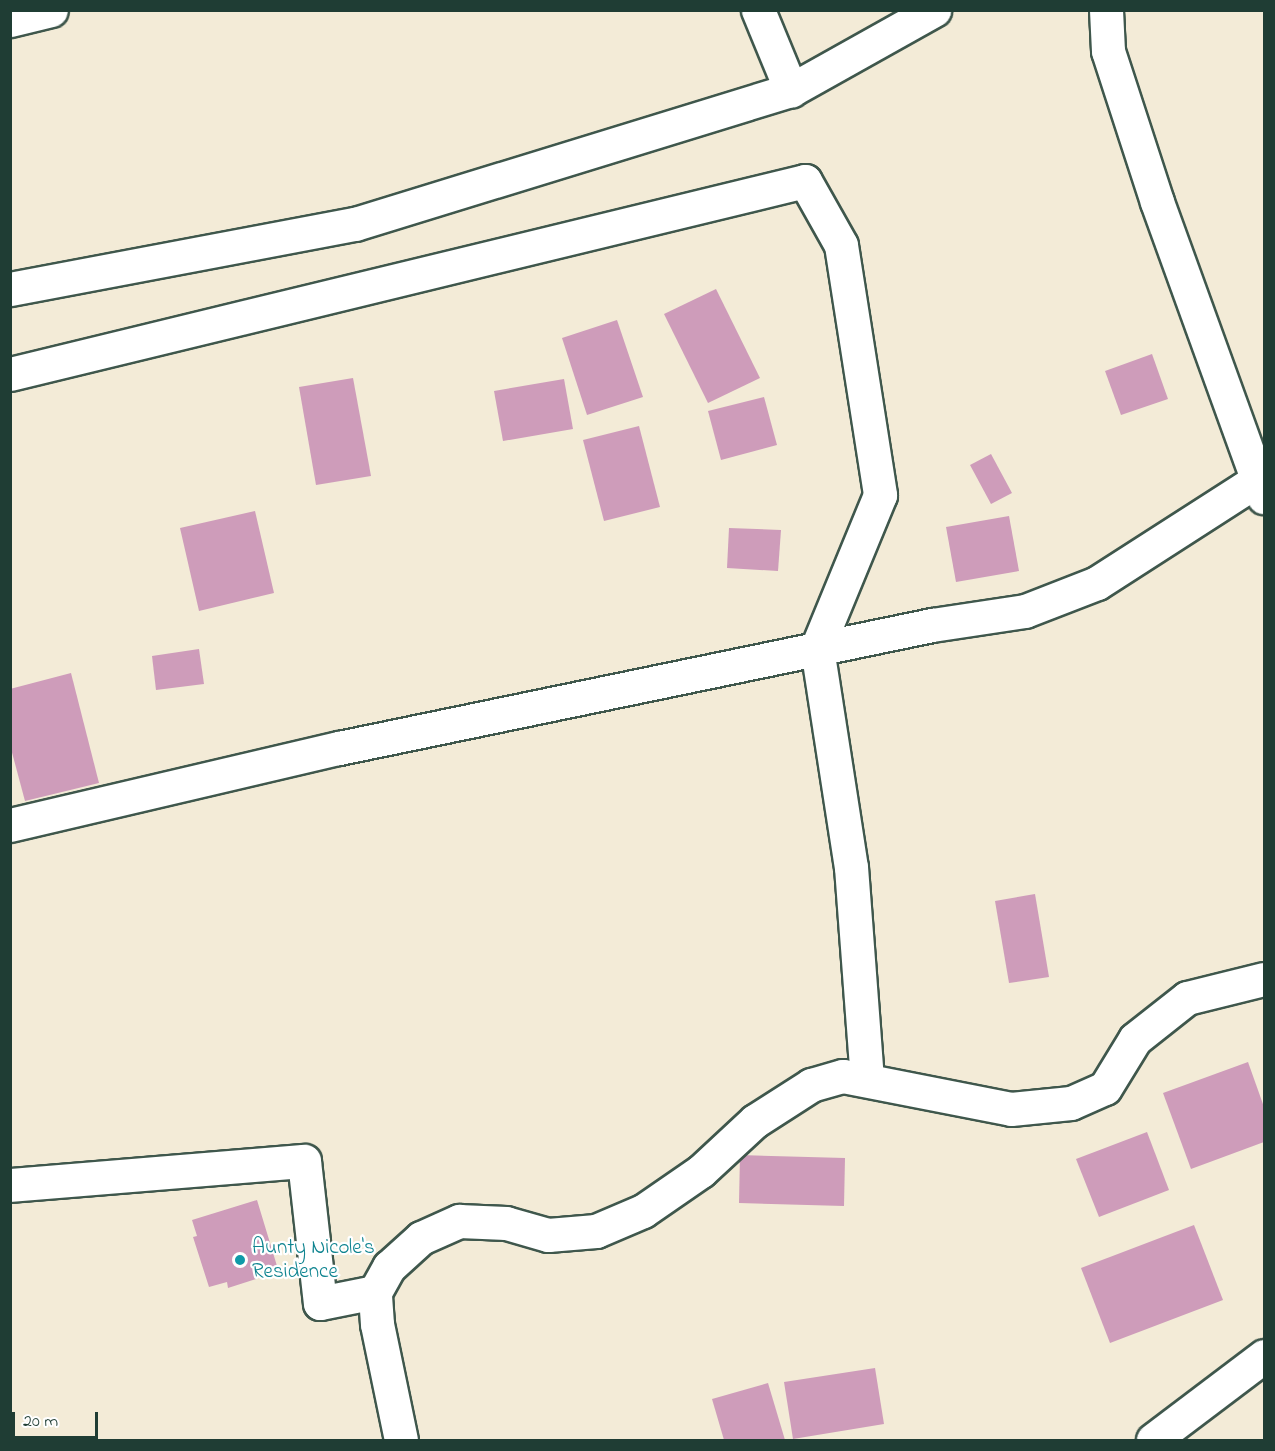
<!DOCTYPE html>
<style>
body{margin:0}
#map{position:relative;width:1275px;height:1451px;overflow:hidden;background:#f3ebd7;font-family:"Indie Flower",sans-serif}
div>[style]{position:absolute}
.building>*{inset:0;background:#ce9cba}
.roads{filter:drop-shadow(2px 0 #3f574c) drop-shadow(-2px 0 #3f574c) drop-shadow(0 2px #3f574c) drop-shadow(0 -2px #3f574c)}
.minor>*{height:33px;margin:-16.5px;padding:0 16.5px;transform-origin:16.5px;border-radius:16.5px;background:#fff}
.dots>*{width:16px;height:16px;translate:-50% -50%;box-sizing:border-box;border:3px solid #fff;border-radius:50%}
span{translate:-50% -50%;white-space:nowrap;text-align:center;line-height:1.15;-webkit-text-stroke:4.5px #fff;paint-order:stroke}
.culture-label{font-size:21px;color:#0d838f}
.left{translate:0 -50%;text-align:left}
.frame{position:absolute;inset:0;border:12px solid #1f3d34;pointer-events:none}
.scale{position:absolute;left:12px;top:1412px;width:86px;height:27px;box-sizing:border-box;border:3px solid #1f3d34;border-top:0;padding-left:8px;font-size:18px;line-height:21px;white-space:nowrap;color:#1f3d34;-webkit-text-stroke:4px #fff;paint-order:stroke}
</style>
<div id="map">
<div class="building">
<div style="clip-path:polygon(716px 289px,760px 378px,708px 403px,664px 314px)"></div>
<div style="clip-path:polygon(617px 320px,643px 397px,587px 415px,562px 338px)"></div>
<div style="clip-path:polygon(1152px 354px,1168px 399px,1121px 415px,1105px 371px)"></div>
<div style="clip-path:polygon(353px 378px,371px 476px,316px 485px,299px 387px)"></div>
<div style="clip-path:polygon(564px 379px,573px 429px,503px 441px,494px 391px)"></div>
<div style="clip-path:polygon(764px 397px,777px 445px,721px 460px,708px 411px)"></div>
<div style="clip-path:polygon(639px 426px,660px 507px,604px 521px,583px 440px)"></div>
<div style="clip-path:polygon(991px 454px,1012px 493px,991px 504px,970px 465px)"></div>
<div style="clip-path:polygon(255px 511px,274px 593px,199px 611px,180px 528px)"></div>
<div style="clip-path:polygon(1009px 516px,1019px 571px,956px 582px,946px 527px)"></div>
<div style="clip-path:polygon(729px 528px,781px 530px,778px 571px,727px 568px)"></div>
<div style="clip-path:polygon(199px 649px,204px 684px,156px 690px,152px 656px)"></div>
<div style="clip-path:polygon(71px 673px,99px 783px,25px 801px,10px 745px,10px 689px)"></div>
<div style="clip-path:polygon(1035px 894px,1049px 977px,1009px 983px,995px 901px)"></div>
<div style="clip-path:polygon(1248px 1062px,1264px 1107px,1264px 1142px,1191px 1169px,1163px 1093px)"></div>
<div style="clip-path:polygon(1147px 1132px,1169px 1190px,1099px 1217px,1076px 1159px)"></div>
<div style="clip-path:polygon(740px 1155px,845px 1158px,844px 1206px,739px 1203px)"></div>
<div style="clip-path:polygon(257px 1200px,277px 1266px,254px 1273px,256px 1279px,228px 1288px,227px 1282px,209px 1287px,193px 1237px,197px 1236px,192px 1220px)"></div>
<div style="clip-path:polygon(1194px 1225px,1223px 1300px,1110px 1343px,1081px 1268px)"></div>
<div style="clip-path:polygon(875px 1368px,884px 1424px,793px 1439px,784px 1382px)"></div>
<div style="clip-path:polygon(768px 1383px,785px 1440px,724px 1440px,712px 1399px)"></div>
</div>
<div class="roads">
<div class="minor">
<div style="left:758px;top:10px;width:87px;rotate:67.6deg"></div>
<div style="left:1106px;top:10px;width:41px;rotate:87.2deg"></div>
<div style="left:1108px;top:51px;width:159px;rotate:72deg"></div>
<div style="left:1157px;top:202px;width:314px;rotate:70.1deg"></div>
<div style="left:10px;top:20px;width:42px;rotate:-13.7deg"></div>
<div style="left:10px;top:289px;width:351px;rotate:-10.7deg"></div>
<div style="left:355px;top:224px;width:456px;rotate:-17.1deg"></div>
<div style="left:791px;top:90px;width:164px;rotate:-29.2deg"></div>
<div style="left:10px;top:374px;width:818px;rotate:-13.65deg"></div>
<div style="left:805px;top:181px;width:73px;rotate:60.6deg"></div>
<div style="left:841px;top:245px;width:253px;rotate:81.1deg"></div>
<div style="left:880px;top:495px;width:165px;rotate:112.4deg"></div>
<div style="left:817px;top:648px;width:222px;rotate:81.2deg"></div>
<div style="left:851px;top:867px;width:212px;rotate:85.7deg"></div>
<div style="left:10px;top:825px;width:338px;rotate:-13.2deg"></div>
<div style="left:339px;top:748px;width:606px;rotate:-11.72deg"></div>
<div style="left:932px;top:625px;width:94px;rotate:-8.6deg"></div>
<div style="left:1025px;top:611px;width:77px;rotate:-21.3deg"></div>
<div style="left:1097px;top:583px;width:193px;rotate:-32.7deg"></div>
<div style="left:1259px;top:479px;width:9px;rotate:-58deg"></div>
<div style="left:10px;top:1185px;width:295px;rotate:-4.7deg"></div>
<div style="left:304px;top:1161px;width:143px;rotate:83.6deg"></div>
<div style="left:320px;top:1303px;width:56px;rotate:-11.3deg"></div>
<div style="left:401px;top:1440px;width:118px;rotate:-101.7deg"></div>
<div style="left:377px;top:1324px;width:32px;rotate:-94deg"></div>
<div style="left:375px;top:1292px;width:29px;rotate:-61deg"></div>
<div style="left:389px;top:1267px;width:43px;rotate:-42.2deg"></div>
<div style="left:421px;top:1238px;width:42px;rotate:-24.1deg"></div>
<div style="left:459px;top:1221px;width:47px;rotate:2.4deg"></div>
<div style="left:506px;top:1223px;width:44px;rotate:15.9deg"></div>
<div style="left:548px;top:1235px;width:48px;rotate:-4.8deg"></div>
<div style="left:596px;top:1231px;width:51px;rotate:-23.1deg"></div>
<div style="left:643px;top:1211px;width:70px;rotate:-34.6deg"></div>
<div style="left:701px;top:1171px;width:74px;rotate:-42.8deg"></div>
<div style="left:755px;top:1121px;width:67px;rotate:-32.7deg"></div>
<div style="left:811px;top:1085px;width:33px;rotate:-16deg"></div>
<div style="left:843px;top:1076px;width:171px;rotate:11.1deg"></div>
<div style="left:1011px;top:1109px;width:60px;rotate:-5.7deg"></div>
<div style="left:1071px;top:1103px;width:37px;rotate:-24deg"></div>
<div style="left:1105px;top:1088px;width:57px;rotate:-58.5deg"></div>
<div style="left:1135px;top:1039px;width:66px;rotate:-38.3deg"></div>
<div style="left:1187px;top:998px;width:79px;rotate:-13.9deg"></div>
<div style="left:1153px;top:1440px;width:139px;rotate:-37.1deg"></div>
</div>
</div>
<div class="dots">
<div style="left:240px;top:1260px;background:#0f9aa8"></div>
</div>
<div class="culture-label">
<span class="left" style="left:252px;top:1260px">Aunty Nicole's<br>Residence</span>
</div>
<div class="frame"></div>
<div class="scale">20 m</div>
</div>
